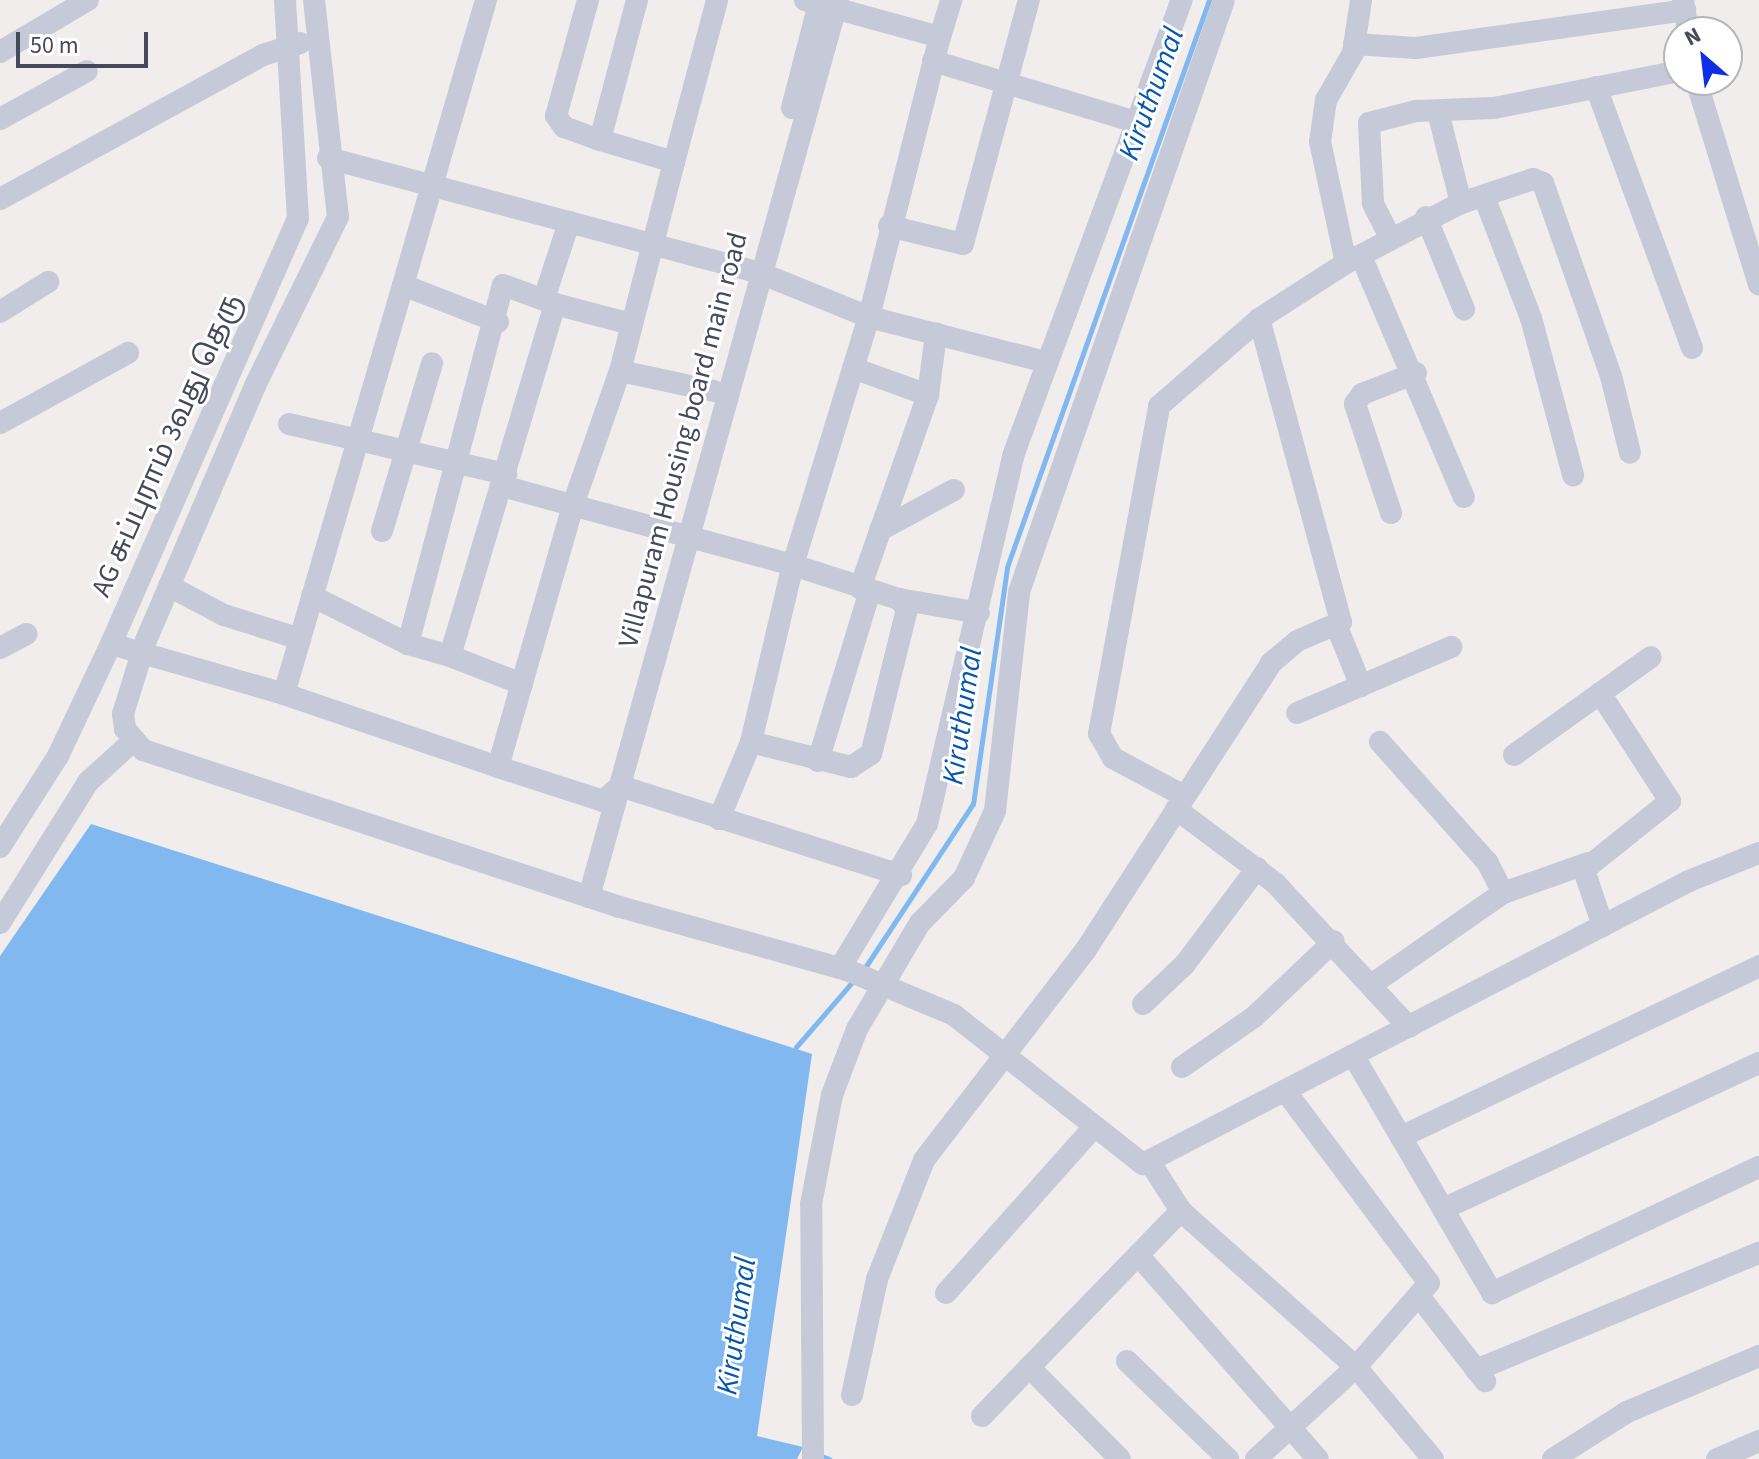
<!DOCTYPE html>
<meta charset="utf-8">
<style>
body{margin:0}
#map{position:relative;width:1759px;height:1459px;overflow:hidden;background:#f0edec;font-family:"Source Sans 3","Noto Sans Tamil",sans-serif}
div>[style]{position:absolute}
.water>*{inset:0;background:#82b8f0}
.stream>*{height:5px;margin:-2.5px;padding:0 2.5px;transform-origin:2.5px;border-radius:2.5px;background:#82b8f0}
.minor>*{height:22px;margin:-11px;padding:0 11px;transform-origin:11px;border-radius:11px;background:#c5c9d8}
span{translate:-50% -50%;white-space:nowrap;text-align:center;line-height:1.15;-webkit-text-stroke:6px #fff;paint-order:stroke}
.street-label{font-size:28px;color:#44495b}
.water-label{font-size:30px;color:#0558ac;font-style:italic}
.north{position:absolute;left:1663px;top:16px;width:80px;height:80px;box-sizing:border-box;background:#fff;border:2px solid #b4b6bd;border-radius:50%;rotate:332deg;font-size:22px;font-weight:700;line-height:32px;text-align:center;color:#44495b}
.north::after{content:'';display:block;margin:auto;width:28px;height:36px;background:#102ee6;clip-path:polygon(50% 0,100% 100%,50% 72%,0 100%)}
.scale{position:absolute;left:16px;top:32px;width:132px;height:36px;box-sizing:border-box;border:4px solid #44495b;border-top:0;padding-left:10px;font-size:24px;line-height:28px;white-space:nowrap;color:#44495b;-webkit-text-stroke:6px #fff;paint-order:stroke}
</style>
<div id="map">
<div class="water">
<div style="clip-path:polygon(91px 824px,812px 1054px,757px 1436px,803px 1447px,797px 1459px,0 1459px,0 956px)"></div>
</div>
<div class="stream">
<div style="left:864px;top:969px;width:198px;rotate:-56.6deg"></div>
<div style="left:973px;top:804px;width:239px;rotate:-81.8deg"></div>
<div style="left:1007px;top:567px;width:602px;rotate:-70.39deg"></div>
<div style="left:796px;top:1047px;width:90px;rotate:-49.1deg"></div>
<div style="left:819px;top:1455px;width:11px;rotate:22deg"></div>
</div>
<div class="minor">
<div style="left:314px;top:0;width:218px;rotate:83.7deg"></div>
<div style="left:338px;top:217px;width:188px;rotate:116.2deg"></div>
<div style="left:255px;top:386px;width:276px;rotate:113.2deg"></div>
<div style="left:146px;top:640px;width:77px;rotate:107.3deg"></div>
<div style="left:123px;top:714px;width:15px;rotate:82deg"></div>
<div style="left:125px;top:729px;width:28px;rotate:49deg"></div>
<div style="left:143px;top:750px;width:502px;rotate:18.22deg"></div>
<div style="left:620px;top:907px;width:236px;rotate:15.5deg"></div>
<div style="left:847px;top:970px;width:116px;rotate:22.8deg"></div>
<div style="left:954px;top:1015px;width:241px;rotate:38.3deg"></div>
<div style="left:1143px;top:1164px;width:615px;rotate:-27.4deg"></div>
<div style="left:1689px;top:881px;width:75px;rotate:-21.8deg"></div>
<div style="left:486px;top:0;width:723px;rotate:106.23deg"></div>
<div style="left:284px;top:694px;width:226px;rotate:18.8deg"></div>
<div style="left:498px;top:767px;width:273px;rotate:-74deg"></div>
<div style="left:573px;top:505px;width:142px;rotate:-70.7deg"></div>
<div style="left:620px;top:371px;width:216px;rotate:-75.5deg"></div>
<div style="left:674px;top:162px;width:77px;rotate:-163.4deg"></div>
<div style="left:600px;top:140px;width:145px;rotate:-75.2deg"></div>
<div style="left:588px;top:0;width:120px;rotate:105.4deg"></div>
<div style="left:556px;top:116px;width:14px;rotate:54deg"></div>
<div style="left:564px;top:127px;width:38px;rotate:20deg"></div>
<div style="left:1683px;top:0;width:32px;rotate:81deg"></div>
<div style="left:940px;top:37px;width:39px;rotate:-73deg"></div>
<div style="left:1354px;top:44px;width:62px;rotate:3.7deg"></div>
<div style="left:1416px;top:48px;width:272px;rotate:-8deg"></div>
<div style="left:0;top:52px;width:102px;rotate:-30.6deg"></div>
<div style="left:933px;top:61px;width:212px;rotate:16.7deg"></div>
<div style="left:1696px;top:80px;width:214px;rotate:72.9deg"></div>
<div style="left:1596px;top:87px;width:278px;rotate:69.8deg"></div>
<div style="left:792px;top:108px;width:112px;rotate:-75.5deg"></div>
<div style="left:1438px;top:112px;width:94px;rotate:75.8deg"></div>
<div style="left:0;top:119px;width:99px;rotate:-28.9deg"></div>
<div style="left:328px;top:158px;width:447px;rotate:14.9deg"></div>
<div style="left:760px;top:273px;width:118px;rotate:22deg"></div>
<div style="left:869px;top:317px;width:183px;rotate:14.3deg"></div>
<div style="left:674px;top:162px;width:168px;rotate:-75.1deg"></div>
<div style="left:0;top:199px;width:300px;rotate:-28.7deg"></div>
<div style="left:263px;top:55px;width:39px;rotate:-18deg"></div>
<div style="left:1485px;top:199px;width:128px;rotate:68.9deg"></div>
<div style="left:1531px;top:318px;width:163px;rotate:75deg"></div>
<div style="left:1426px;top:217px;width:100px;rotate:67.6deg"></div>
<div style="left:889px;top:226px;width:76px;rotate:13.7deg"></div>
<div style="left:963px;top:244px;width:253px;rotate:-74.9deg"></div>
<div style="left:1390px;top:237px;width:38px;rotate:-117deg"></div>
<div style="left:1373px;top:203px;width:80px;rotate:-92.9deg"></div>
<div style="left:1369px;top:123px;width:49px;rotate:-14.3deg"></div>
<div style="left:1416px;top:111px;width:78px;rotate:-2.2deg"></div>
<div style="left:1494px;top:108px;width:189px;rotate:-11.3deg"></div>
<div style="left:1361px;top:256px;width:262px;rotate:66.9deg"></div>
<div style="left:1346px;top:263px;width:130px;rotate:-27.6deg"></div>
<div style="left:1461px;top:203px;width:76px;rotate:-18.4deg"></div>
<div style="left:1533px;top:179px;width:11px;rotate:22deg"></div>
<div style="left:1543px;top:183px;width:205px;rotate:70.6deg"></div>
<div style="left:1611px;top:376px;width:79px;rotate:76.1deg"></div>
<div style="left:403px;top:285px;width:102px;rotate:21.3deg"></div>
<div style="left:545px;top:296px;width:78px;rotate:-72deg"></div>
<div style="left:0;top:312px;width:57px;rotate:-32deg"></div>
<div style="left:853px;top:368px;width:80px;rotate:19.8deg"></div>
<div style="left:928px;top:395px;width:205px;rotate:109.4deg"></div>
<div style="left:620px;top:371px;width:96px;rotate:12deg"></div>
<div style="left:928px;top:395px;width:62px;rotate:-82.5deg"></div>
<div style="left:0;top:423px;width:146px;rotate:-28.7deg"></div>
<div style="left:289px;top:424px;width:223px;rotate:13deg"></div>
<div style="left:502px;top:486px;width:302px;rotate:15.2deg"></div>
<div style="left:793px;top:565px;width:259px;rotate:-73deg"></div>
<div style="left:869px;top:317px;width:289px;rotate:-75.8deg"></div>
<div style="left:940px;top:37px;width:140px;rotate:-164.7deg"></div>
<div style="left:1391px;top:513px;width:115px;rotate:-108.3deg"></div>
<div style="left:1355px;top:404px;width:12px;rotate:-55deg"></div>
<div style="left:1362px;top:394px;width:58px;rotate:-21.3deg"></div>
<div style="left:880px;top:530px;width:84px;rotate:-28.4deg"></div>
<div style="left:382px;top:531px;width:175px;rotate:-73.4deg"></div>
<div style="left:793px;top:565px;width:111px;rotate:17.8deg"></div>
<div style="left:899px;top:599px;width:13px;rotate:51deg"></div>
<div style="left:907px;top:609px;width:149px;rotate:103.9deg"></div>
<div style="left:871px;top:754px;width:24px;rotate:147deg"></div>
<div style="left:851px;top:767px;width:103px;rotate:-166deg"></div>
<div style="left:751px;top:742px;width:182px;rotate:-76.7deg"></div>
<div style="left:169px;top:586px;width:62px;rotate:27.8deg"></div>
<div style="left:224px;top:615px;width:80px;rotate:17.5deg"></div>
<div style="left:312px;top:596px;width:107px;rotate:26.6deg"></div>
<div style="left:899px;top:599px;width:81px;rotate:9.9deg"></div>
<div style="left:1337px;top:627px;width:64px;rotate:67.9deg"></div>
<div style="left:111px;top:644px;width:180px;rotate:16.1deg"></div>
<div style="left:0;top:648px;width:30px;rotate:-28deg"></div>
<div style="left:450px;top:656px;width:44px;rotate:-164.1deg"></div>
<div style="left:408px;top:644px;width:371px;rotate:-75.2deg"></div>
<div style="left:503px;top:285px;width:55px;rotate:20.1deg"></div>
<div style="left:522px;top:684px;width:77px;rotate:-158.7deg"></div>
<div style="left:450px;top:656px;width:367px;rotate:-73.4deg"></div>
<div style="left:555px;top:304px;width:74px;rotate:14.8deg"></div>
<div style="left:1600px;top:693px;width:129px;rotate:57.1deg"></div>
<div style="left:1670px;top:801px;width:110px;rotate:141.3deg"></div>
<div style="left:1584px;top:870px;width:59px;rotate:71.3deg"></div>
<div style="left:1297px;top:713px;width:168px;rotate:-23.2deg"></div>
<div style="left:1514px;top:755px;width:168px;rotate:-35.6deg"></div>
<div style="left:818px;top:761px;width:178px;rotate:-73deg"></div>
<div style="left:498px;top:767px;width:110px;rotate:17.9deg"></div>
<div style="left:603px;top:801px;width:23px;rotate:-41deg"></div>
<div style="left:620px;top:786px;width:295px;rotate:17.6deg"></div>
<div style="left:1184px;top:796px;width:81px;rotate:-151.8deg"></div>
<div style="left:1113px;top:758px;width:28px;rotate:-120deg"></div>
<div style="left:1099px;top:734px;width:333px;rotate:-79.6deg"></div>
<div style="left:1159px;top:406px;width:133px;rotate:-41deg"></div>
<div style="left:1176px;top:809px;width:124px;rotate:36.8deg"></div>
<div style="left:1275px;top:883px;width:197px;rotate:47.1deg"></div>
<div style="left:719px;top:819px;width:83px;rotate:-67.4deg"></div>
<div style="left:0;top:847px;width:108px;rotate:-57.5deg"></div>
<div style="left:58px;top:756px;width:124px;rotate:-64.7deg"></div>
<div style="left:111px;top:644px;width:464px;rotate:-66.3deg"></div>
<div style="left:298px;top:219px;width:219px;rotate:-93.4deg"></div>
<div style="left:1503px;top:893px;width:90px;rotate:-19.4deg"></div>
<div style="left:589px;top:897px;width:931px;rotate:-74.49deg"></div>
<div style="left:0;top:923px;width:166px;rotate:-58deg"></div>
<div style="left:88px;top:782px;width:61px;rotate:-42.3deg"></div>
<div style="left:840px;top:968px;width:168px;rotate:-58.9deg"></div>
<div style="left:927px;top:824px;width:378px;rotate:-76.8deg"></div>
<div style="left:1013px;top:456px;width:486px;rotate:-69.7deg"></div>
<div style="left:1371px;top:985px;width:161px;rotate:-34.9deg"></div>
<div style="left:1503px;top:893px;width:35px;rotate:-117deg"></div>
<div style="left:1487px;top:862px;width:161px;rotate:-131.7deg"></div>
<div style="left:1143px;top:1004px;width:58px;rotate:-43.6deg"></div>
<div style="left:1185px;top:964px;width:120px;rotate:-53.1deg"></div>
<div style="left:1353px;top:1055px;width:276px;rotate:59.7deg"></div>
<div style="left:1492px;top:1293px;width:295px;rotate:-25.3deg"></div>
<div style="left:1182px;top:1067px;width:88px;rotate:-34.8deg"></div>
<div style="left:1254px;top:1017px;width:110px;rotate:-43.5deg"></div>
<div style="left:1401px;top:1137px;width:397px;rotate:-25.5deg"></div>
<div style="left:1151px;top:1164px;width:56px;rotate:57.4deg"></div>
<div style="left:1181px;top:1211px;width:234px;rotate:41.7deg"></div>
<div style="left:1356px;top:1367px;width:120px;rotate:50.1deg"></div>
<div style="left:1443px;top:1209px;width:348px;rotate:-24.8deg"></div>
<div style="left:1138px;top:1255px;width:272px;rotate:48.6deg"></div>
<div style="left:946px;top:1293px;width:221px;rotate:-48.3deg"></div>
<div style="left:1422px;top:1300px;width:103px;rotate:52.1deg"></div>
<div style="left:1127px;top:1361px;width:141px;rotate:44.1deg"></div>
<div style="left:1029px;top:1367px;width:129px;rotate:45.3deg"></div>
<div style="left:1476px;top:1370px;width:306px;rotate:-22.5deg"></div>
<div style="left:852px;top:1395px;width:119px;rotate:-77.8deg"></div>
<div style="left:877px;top:1279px;width:128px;rotate:-68.4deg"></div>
<div style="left:924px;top:1160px;width:264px;rotate:-52.4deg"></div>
<div style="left:1085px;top:951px;width:343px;rotate:-57.1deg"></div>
<div style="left:1271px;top:663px;width:34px;rotate:-40deg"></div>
<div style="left:1297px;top:641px;width:48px;rotate:-23.4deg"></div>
<div style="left:1341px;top:622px;width:314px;rotate:-105.1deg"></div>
<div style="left:1259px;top:319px;width:103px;rotate:-32.8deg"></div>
<div style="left:1346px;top:263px;width:124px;rotate:-102.1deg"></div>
<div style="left:1320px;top:142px;width:42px;rotate:-81.9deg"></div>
<div style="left:1326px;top:100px;width:54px;rotate:-60.1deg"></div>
<div style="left:1353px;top:53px;width:54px;rotate:-81.4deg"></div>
<div style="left:982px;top:1416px;width:286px;rotate:-45.9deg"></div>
<div style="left:813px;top:1459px;width:255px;rotate:-90.4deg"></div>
<div style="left:811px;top:1204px;width:111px;rotate:-79.1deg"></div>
<div style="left:832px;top:1095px;width:71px;rotate:-69.3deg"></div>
<div style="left:857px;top:1029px;width:123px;rotate:-59.3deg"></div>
<div style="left:920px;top:923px;width:63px;rotate:-45.6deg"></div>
<div style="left:964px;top:878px;width:74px;rotate:-65.2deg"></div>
<div style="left:995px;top:811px;width:220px;rotate:-83.7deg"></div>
<div style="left:1019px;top:592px;width:626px;rotate:-70.9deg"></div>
<div style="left:1256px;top:1459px;width:136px;rotate:-42.6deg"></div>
<div style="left:1356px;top:1367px;width:111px;rotate:-49deg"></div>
<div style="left:1429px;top:1283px;width:239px;rotate:-126.8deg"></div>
<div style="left:1553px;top:1459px;width:88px;rotate:-32.4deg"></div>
<div style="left:1627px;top:1412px;width:143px;rotate:-23deg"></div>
<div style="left:1717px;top:1459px;width:46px;rotate:-23.2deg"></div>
</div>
<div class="street-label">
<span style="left:683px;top:440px;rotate:-75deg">Villapuram Housing board main road</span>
<span style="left:166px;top:445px;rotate:-66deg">AG சுப்புராம் 3வது தெரு</span>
</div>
<div class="water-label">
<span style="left:1152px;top:94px;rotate:-70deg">Kiruthumal</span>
<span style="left:963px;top:716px;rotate:-82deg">Kiruthumal</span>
<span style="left:737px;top:1326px;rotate:-82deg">Kiruthumal</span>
</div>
<div class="north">N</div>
<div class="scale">50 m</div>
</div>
